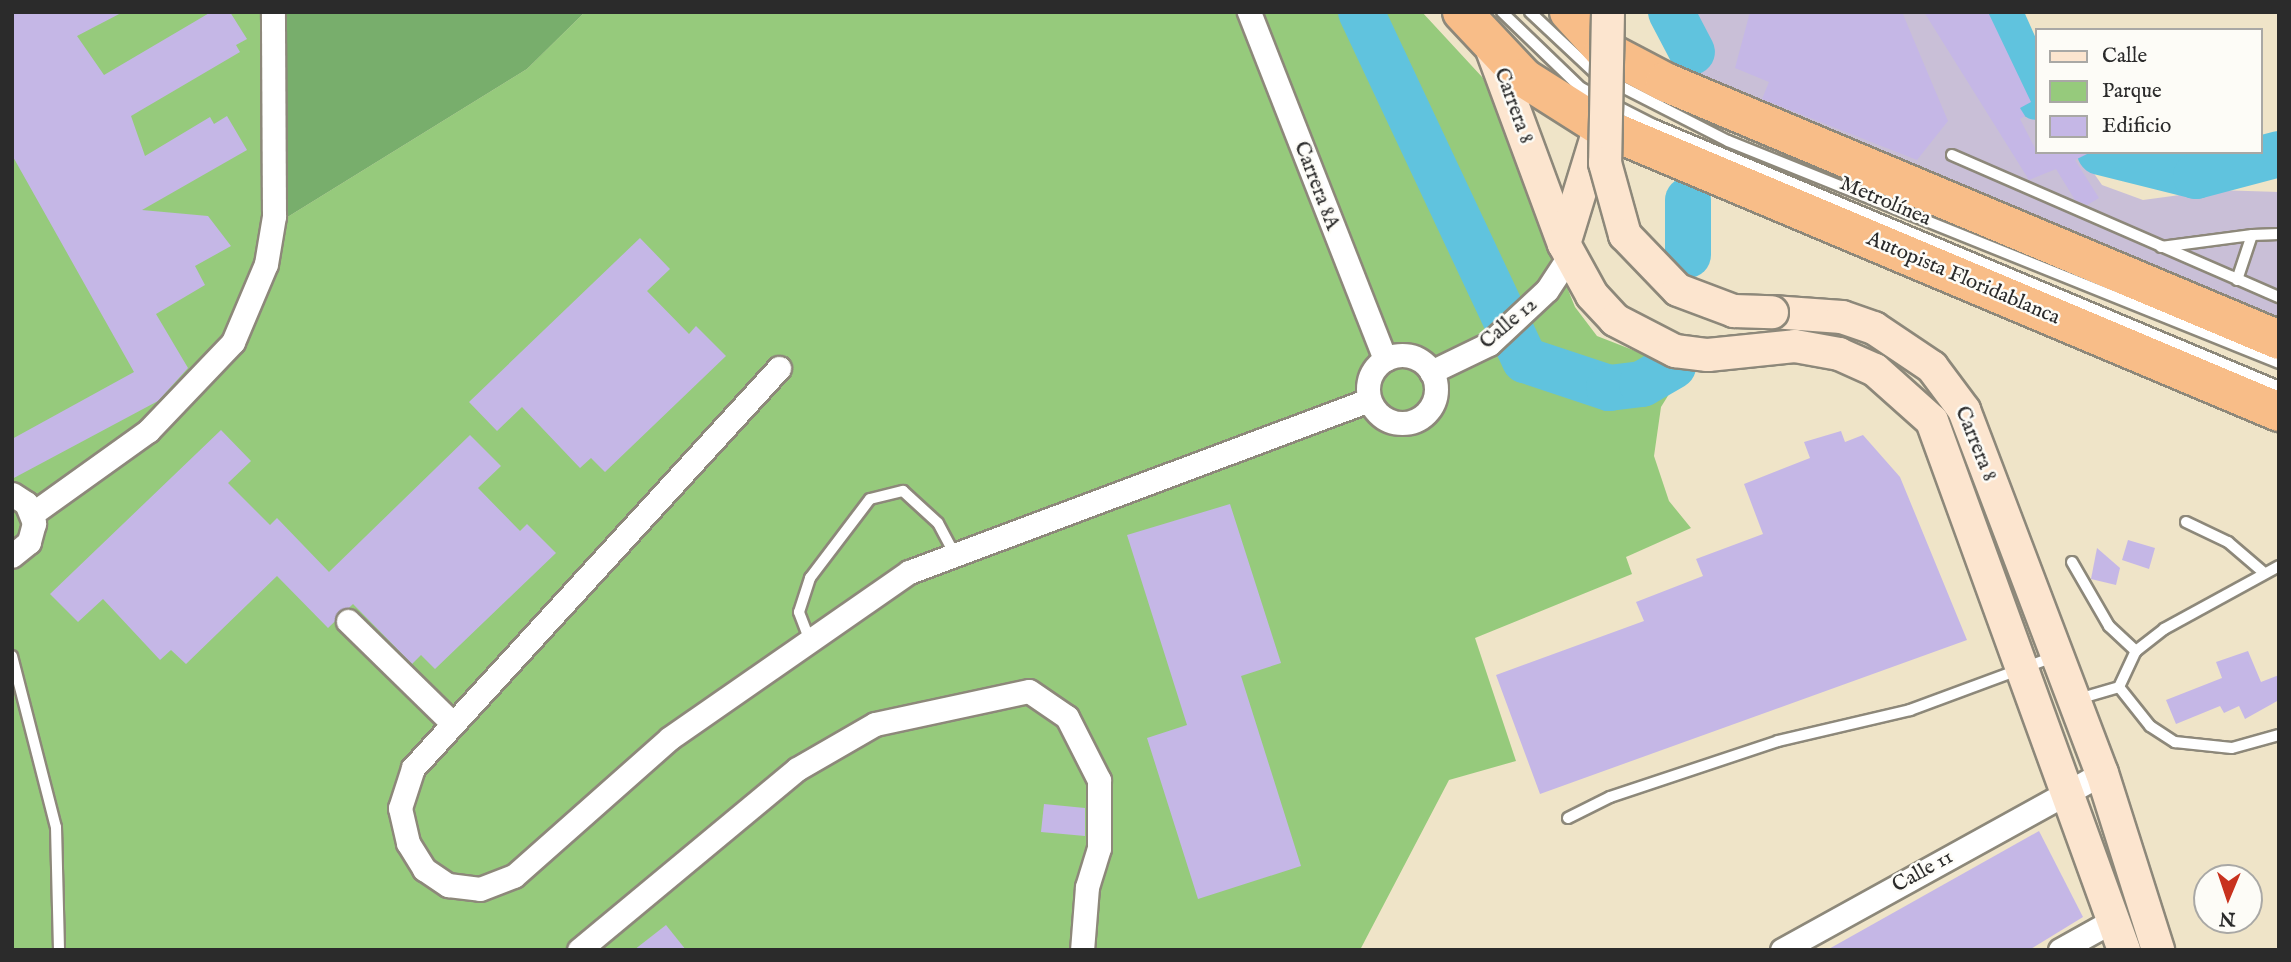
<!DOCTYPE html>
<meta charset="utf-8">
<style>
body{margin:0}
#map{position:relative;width:2291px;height:962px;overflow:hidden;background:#efe4c8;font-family:"IM FELL English",serif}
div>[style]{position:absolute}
.industrial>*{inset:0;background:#c9bfd7}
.green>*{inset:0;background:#96ca7c}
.forest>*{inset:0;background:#78ae6c}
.river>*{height:46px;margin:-23px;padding:0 23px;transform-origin:23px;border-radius:23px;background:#60c3de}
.building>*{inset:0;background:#c5b7e6}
.roads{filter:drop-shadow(2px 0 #8d887a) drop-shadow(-2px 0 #8d887a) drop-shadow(0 2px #8d887a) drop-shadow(0 -2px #8d887a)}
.lane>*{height:10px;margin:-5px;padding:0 5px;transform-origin:5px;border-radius:5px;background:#fff}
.street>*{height:23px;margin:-11.5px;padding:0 11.5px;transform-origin:11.5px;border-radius:11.5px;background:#fff}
.street>.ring{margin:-11.5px;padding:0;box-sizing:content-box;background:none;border:23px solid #fff;border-radius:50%}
.secondary>*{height:32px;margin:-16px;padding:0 16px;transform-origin:16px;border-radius:16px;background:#fce5cf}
.highway>*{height:38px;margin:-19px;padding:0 19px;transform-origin:19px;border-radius:19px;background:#f8bd88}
.bridges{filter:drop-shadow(2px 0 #8d887a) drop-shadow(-2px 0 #8d887a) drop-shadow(0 2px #8d887a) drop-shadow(0 -2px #8d887a)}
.secondary-bridge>*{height:32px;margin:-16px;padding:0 16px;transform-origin:16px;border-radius:16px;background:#fce5cf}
span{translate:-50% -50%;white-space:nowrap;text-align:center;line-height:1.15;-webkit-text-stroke:5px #fdfcf7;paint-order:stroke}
.street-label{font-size:21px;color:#2b2b2b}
.frame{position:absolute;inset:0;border:14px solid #2b2b2b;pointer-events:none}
.legend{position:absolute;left:2035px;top:28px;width:228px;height:126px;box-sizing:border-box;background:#fdfcf7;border:2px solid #a9a8a5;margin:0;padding:9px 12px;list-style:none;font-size:21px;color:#2b2b2b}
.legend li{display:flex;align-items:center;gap:14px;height:35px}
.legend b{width:35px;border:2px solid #a9a8a5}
.north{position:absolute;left:2193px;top:864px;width:70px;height:70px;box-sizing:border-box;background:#fdfcf7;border:2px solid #a9a8a5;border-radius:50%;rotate:182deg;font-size:19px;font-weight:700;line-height:28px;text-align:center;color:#2b2b2b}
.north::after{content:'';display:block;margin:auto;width:24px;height:32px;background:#c8321e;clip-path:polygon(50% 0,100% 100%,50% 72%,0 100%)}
</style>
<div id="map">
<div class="industrial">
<div style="clip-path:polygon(1671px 12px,1999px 12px,2037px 97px,2037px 152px,2079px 152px,2102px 185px,2143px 200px,2217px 190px,2279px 192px,2279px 325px,1691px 78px,1692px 52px)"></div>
</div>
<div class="green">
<div style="clip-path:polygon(12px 12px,276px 12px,286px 218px,527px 69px,585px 12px,1422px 12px,1483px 78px,1575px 307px,1597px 336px,1684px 370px,1661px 407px,1654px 456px,1669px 501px,1691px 528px,1626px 557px,1632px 574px,1475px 638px,1516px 761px,1449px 780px,1360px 950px,12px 950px)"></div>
</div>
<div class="forest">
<div style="clip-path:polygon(276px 12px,585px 12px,527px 69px,286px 218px)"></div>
</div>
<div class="river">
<div style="left:1361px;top:12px;width:385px;rotate:64.8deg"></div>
<div style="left:1525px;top:360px;width:89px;rotate:18.4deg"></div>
<div style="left:1609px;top:388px;width:33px;rotate:-7deg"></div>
<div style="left:1642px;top:384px;width:36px;rotate:-30deg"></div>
<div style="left:1671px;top:12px;width:45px;rotate:62.3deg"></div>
<div style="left:1999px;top:12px;width:93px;rotate:65.9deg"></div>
<div style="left:2100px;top:152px;width:99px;rotate:14deg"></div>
<div style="left:2196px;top:176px;width:86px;rotate:-14.8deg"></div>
<div style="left:1688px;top:255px;width:55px;rotate:-90deg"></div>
</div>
<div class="building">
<div style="clip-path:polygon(12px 12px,123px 12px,77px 36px,104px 75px,211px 12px,230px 12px,247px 39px,236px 45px,240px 52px,131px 116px,145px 156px,210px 117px,214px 124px,227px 116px,247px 150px,142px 210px,208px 216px,231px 246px,195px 266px,205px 285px,156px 314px,188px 368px,158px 401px,12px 479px,12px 439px,134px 372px,12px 155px)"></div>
<div style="clip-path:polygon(1750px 12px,1902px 12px,1948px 121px,1917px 160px,1762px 99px,1769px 82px,1735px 68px)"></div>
<div style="clip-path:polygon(1924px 12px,1988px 12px,2031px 102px,2020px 108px,2025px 116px,2020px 119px,2037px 152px,2091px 152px,2075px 160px,2099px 198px,2087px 205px,2075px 200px,2056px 169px,2029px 180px)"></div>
<div style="clip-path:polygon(640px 238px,670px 269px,647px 291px,689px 334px,696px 326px,726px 356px,605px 472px,591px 458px,580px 468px,522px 407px,497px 431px,469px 402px)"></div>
<div style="clip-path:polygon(221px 430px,251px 461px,228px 483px,270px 525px,277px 518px,329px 572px,470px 435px,501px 466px,478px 488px,520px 531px,527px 524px,556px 553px,435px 669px,421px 655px,412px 664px,353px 604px,328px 628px,277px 576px,186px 664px,171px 650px,160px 660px,103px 599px,78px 622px,50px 594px)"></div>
<div style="clip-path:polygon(1841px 431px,1845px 442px,1863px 435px,1900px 477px,1967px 640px,1540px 794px,1496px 675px,1644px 621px,1636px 602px,1703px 576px,1696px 559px,1763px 534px,1744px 484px,1810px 458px,1804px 442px)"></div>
<div style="clip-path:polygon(1230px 504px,1281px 663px,1241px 676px,1301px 866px,1198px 899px,1147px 738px,1187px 725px,1127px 535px)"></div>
<div style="clip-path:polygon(2128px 540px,2155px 548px,2149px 569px,2122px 560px)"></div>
<div style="clip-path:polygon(2097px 548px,2120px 568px,2116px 585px,2091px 579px)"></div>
<div style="clip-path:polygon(2248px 651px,2261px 682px,2279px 675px,2279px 700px,2245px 719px,2239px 706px,2224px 713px,2220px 706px,2176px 724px,2166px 700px,2222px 678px,2216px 662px)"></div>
<div style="clip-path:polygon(1044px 804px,1085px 808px,1085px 836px,1041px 832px)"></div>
<div style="clip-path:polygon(2039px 831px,2083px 917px,2029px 950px,1827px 950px)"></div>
<div style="clip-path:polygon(666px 925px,686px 950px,634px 950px)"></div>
</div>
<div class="roads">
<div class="lane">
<div style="left:1502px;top:12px;width:110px;rotate:43.9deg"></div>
<div style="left:1581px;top:88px;width:82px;rotate:26.9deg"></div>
<div style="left:1654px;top:125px;width:678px;rotate:22.74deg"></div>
<div style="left:1530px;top:12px;width:89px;rotate:43.2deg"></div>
<div style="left:1595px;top:73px;width:149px;rotate:27.1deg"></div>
<div style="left:1728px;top:141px;width:594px;rotate:21.94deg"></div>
<div style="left:1952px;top:155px;width:357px;rotate:23.5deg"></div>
<div style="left:2161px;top:247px;width:92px;rotate:-7.5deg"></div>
<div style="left:2237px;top:280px;width:47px;rotate:-71.6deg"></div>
<div style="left:2252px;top:235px;width:27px;rotate:-2deg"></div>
<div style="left:2186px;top:522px;width:47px;rotate:25.5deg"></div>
<div style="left:2228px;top:542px;width:45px;rotate:40.5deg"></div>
<div style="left:2072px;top:562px;width:74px;rotate:60deg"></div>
<div style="left:2109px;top:626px;width:37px;rotate:43deg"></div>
<div style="left:810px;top:641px;width:31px;rotate:-111deg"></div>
<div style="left:799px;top:612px;width:36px;rotate:-72deg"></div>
<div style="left:810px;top:578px;width:99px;rotate:-52.8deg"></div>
<div style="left:870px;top:499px;width:34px;rotate:-14deg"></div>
<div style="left:903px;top:491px;width:47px;rotate:42.4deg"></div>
<div style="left:938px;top:523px;width:32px;rotate:62deg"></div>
<div style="left:12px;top:656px;width:177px;rotate:75.6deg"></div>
<div style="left:56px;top:827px;width:123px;rotate:88.6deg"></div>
<div style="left:2119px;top:687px;width:40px;rotate:-65deg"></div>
<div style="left:2136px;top:651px;width:36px;rotate:-38deg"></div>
<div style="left:2164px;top:629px;width:131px;rotate:-28.7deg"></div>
<div style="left:2119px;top:687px;width:50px;rotate:51.5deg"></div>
<div style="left:2150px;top:726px;width:30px;rotate:33deg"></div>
<div style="left:2175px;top:742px;width:57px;rotate:6deg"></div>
<div style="left:2232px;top:748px;width:49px;rotate:-15.5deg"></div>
<div style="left:2078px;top:699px;width:43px;rotate:-16.3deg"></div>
<div style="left:1568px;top:818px;width:47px;rotate:-26.6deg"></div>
<div style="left:1610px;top:797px;width:177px;rotate:-18.4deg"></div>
<div style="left:1778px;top:741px;width:136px;rotate:-13.2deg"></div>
<div style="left:1910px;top:710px;width:156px;rotate:-20.3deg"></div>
</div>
<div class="street">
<div style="left:1249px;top:12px;width:373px;rotate:68.6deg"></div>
<div class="ring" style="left:1368px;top:355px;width:45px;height:45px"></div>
<div style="left:779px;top:368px;width:542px;rotate:132.46deg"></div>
<div style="left:413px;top:768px;width:42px;rotate:108deg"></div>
<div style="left:400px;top:808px;width:36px;rotate:77deg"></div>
<div style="left:408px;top:843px;width:31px;rotate:58deg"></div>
<div style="left:424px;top:869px;width:29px;rotate:34deg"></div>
<div style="left:448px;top:885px;width:32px;rotate:7deg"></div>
<div style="left:480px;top:889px;width:36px;rotate:-21deg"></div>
<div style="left:514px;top:876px;width:208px;rotate:-41.5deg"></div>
<div style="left:670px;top:738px;width:291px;rotate:-34.8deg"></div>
<div style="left:909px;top:572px;width:491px;rotate:-20.5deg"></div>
<div style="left:1431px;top:372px;width:64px;rotate:-25.8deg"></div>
<div style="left:1489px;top:344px;width:79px;rotate:-43deg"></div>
<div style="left:1547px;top:290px;width:42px;rotate:-56.7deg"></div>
<div style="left:12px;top:494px;width:17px;rotate:33deg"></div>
<div style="left:26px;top:503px;width:22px;rotate:68deg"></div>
<div style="left:34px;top:523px;width:20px;rotate:105deg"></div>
<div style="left:29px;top:542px;width:22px;rotate:141deg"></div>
<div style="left:32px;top:514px;width:143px;rotate:-35.6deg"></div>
<div style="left:148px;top:431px;width:123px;rotate:-46.3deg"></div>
<div style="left:233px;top:342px;width:85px;rotate:-67.1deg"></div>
<div style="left:266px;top:264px;width:49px;rotate:-80.5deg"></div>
<div style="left:274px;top:216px;width:204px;rotate:-90.3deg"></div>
<div style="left:348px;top:621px;width:147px;rotate:44.4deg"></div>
<div style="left:579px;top:950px;width:283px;rotate:-39.7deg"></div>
<div style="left:797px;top:769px;width:90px;rotate:-30deg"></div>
<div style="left:875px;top:724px;width:157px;rotate:-12.1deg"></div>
<div style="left:1029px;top:691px;width:46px;rotate:34.4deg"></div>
<div style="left:1067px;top:717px;width:71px;rotate:63.1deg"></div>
<div style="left:1099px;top:780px;width:68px;rotate:90deg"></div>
<div style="left:1099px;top:848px;width:41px;rotate:107.1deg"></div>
<div style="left:1087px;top:887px;width:63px;rotate:94.5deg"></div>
<div style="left:1782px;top:950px;width:366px;rotate:-28.9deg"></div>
<div style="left:2060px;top:950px;width:62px;rotate:-29.1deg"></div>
</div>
<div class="secondary">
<div style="left:1491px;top:47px;width:210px;rotate:69.7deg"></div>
<div style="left:1564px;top:244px;width:58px;rotate:61.2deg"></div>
<div style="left:1592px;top:295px;width:34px;rotate:47deg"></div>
<div style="left:1615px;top:320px;width:68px;rotate:27.3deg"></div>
<div style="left:1675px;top:351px;width:33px;rotate:7deg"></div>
<div style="left:1708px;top:355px;width:87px;rotate:-5.9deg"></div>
<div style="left:1795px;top:346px;width:45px;rotate:10.3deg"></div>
<div style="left:1839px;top:354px;width:39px;rotate:24deg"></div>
<div style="left:1875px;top:370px;width:76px;rotate:41.8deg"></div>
<div style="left:1932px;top:421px;width:563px;rotate:70.05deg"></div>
<div style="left:1564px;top:244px;width:123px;rotate:-73deg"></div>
<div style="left:1772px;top:312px;width:70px;rotate:4.1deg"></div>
<div style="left:1842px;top:317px;width:34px;rotate:19deg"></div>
<div style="left:1874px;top:328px;width:70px;rotate:33.9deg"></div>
<div style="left:1932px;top:367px;width:54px;rotate:53.3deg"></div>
<div style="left:1964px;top:410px;width:388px;rotate:69.2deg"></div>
<div style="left:2102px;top:773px;width:186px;rotate:72.4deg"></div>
</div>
<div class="highway">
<div style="left:1462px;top:12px;width:91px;rotate:46.8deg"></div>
<div style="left:1524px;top:78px;width:90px;rotate:32.3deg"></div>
<div style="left:1600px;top:126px;width:737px;rotate:22.84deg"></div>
<div style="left:1569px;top:12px;width:52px;rotate:47.4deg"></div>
<div style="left:1604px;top:50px;width:69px;rotate:27.7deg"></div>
<div style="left:1665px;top:82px;width:666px;rotate:22.79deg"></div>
</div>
</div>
<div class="bridges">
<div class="secondary-bridge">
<div style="left:1608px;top:12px;width:151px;rotate:91.1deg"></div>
<div style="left:1605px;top:163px;width:75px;rotate:74.5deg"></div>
<div style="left:1625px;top:235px;width:76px;rotate:46.1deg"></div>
<div style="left:1678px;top:290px;width:60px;rotate:20.6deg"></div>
<div style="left:1734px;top:311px;width:38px;rotate:2deg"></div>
</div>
</div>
<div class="street-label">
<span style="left:1513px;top:106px;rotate:70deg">Carrera 8</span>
<span style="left:1316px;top:186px;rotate:69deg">Carrera 8A</span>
<span style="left:1885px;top:202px;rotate:23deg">Metrolínea</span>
<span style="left:1963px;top:279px;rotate:23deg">Autopista Floridablanca</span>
<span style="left:1509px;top:324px;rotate:-40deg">Calle 12</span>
<span style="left:1975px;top:444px;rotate:68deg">Carrera 8</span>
<span style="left:1923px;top:872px;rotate:-29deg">Calle 11</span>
</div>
<div class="frame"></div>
<ul class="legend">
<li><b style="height:9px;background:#fce5cf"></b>Calle</li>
<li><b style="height:19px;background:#96ca7c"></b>Parque</li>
<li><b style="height:19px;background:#c5b7e6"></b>Edificio</li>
</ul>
<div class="north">N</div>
</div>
